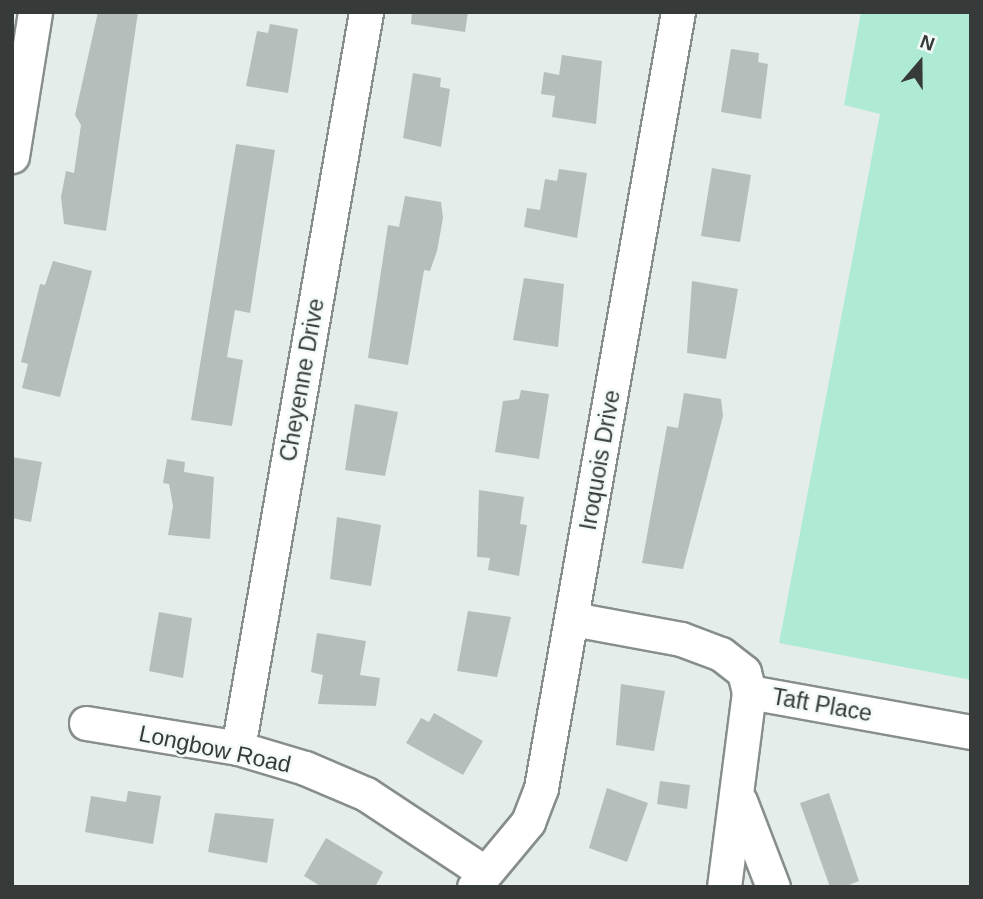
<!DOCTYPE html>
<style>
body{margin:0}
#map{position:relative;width:983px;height:899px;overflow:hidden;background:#e4ede9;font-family:Arial,sans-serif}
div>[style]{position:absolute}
.green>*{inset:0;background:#afebd4}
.building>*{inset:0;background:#b6bebb}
.roads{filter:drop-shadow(2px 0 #878e8b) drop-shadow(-2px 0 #878e8b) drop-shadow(0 2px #878e8b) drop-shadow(0 -2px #878e8b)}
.minor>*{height:33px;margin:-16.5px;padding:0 16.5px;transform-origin:16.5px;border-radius:16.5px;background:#fff}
span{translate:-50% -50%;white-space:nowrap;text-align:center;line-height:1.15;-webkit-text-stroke:5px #f2faf7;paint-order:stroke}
.street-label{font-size:23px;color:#363a38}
.frame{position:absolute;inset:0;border:14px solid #363a38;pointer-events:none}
.north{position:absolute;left:885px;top:28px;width:70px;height:70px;-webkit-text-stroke:5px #f2faf7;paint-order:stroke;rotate:20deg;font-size:19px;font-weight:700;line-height:28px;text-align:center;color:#363a38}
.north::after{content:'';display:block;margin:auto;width:24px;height:32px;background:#363a38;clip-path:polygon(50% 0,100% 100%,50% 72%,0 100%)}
</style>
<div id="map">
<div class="green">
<div style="clip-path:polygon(861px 12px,971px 12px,971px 680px,779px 643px,880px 114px,844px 105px)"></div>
</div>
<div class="building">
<div style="clip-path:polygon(98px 12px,138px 12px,106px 231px,64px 224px,61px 197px,66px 171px,74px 173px,81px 125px,75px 115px)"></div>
<div style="clip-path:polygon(412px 12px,468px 12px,465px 32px,411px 24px)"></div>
<div style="clip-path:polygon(270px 24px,298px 29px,288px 93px,246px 86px,257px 31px,268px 33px)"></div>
<div style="clip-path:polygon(731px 49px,759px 53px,758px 62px,768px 64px,761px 119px,721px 112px)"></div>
<div style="clip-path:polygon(562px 55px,602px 61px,596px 124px,552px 117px,555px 96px,541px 94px,544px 72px,559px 75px)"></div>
<div style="clip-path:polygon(413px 73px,441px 78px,440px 87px,450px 89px,441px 147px,403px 138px)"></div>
<div style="clip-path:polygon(236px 144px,275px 150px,250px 313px,235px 310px,227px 357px,243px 360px,232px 426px,191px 420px)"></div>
<div style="clip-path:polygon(712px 168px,751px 175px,740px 242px,701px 236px)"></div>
<div style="clip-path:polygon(559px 169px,587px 173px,577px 238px,524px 227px,527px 208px,540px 210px,545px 179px,557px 181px)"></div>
<div style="clip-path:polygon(405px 196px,441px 202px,443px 218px,437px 251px,430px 271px,424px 270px,408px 365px,368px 358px,388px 225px,399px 227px)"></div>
<div style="clip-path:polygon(53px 261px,92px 271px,60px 397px,22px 388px,28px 364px,21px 362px,40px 284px,45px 285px)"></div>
<div style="clip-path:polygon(524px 278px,564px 284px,558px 347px,513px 340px)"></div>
<div style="clip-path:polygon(692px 281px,738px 289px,726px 359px,687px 353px)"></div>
<div style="clip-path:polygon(521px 390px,549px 394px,539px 459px,495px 452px,503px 401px,519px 399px)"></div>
<div style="clip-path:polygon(684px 393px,721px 399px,723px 416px,683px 569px,642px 563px,667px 426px,678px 428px)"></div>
<div style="clip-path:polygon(355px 404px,398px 412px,385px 476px,345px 470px)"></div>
<div style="clip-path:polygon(12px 457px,42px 462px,31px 522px,12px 518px)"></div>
<div style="clip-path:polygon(167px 459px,185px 462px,184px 472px,214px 477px,210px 539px,168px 535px,173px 506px,169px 484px,163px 483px)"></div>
<div style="clip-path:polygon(479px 490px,524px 497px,520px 524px,527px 525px,519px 576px,488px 570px,490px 558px,477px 557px)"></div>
<div style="clip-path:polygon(337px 517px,381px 525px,371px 586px,330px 579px)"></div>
<div style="clip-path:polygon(468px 611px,511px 617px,497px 677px,457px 671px)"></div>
<div style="clip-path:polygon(159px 612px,192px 618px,183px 678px,149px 671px)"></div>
<div style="clip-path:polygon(317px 633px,366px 641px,360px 675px,380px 678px,376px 706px,318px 704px,323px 675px,311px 672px)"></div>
<div style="clip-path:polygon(621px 684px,665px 691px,654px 751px,616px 745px)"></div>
<div style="clip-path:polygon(434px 713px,483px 741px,463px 775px,406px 743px,421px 718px,429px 722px)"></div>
<div style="clip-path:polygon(660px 781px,690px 785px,687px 809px,657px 804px)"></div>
<div style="clip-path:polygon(607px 788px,648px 803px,627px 862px,589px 848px)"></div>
<div style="clip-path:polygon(128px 791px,161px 796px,153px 844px,85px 832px,91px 796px,126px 802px)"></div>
<div style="clip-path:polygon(829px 793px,859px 881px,844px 887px,830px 887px,800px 803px)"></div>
<div style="clip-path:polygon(215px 813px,274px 819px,267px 863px,208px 852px)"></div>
<div style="clip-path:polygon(326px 838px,383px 872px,375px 887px,322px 887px,304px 876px)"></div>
</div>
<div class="roads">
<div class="minor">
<div style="left:12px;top:156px;width:146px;rotate:-80.9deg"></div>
<div style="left:573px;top:619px;width:110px;rotate:10.5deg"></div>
<div style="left:681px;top:639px;width:43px;rotate:20.6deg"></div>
<div style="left:721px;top:654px;width:29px;rotate:38deg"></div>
<div style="left:744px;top:672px;width:21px;rotate:76deg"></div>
<div style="left:749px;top:692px;width:226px;rotate:10.2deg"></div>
<div style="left:86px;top:723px;width:154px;rotate:9.3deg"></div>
<div style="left:238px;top:748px;width:70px;rotate:16.6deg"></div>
<div style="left:305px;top:768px;width:66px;rotate:23.1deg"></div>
<div style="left:366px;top:794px;width:141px;rotate:33.5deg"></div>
<div style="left:238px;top:748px;width:747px;rotate:-80.13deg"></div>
<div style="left:740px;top:801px;width:92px;rotate:69deg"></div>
<div style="left:474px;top:887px;width:85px;rotate:-50.3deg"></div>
<div style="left:528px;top:822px;width:36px;rotate:-69deg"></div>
<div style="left:541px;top:788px;width:788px;rotate:-79.99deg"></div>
<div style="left:724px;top:887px;width:197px;rotate:-82.7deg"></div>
</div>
</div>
<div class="street-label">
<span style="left:302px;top:380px;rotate:-80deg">Cheyenne Drive</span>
<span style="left:600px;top:460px;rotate:-80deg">Iroquois Drive</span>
<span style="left:822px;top:705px;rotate:10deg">Taft Place</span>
<span style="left:215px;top:749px;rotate:12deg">Longbow Road</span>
</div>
<div class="frame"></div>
<div class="north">N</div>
</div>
